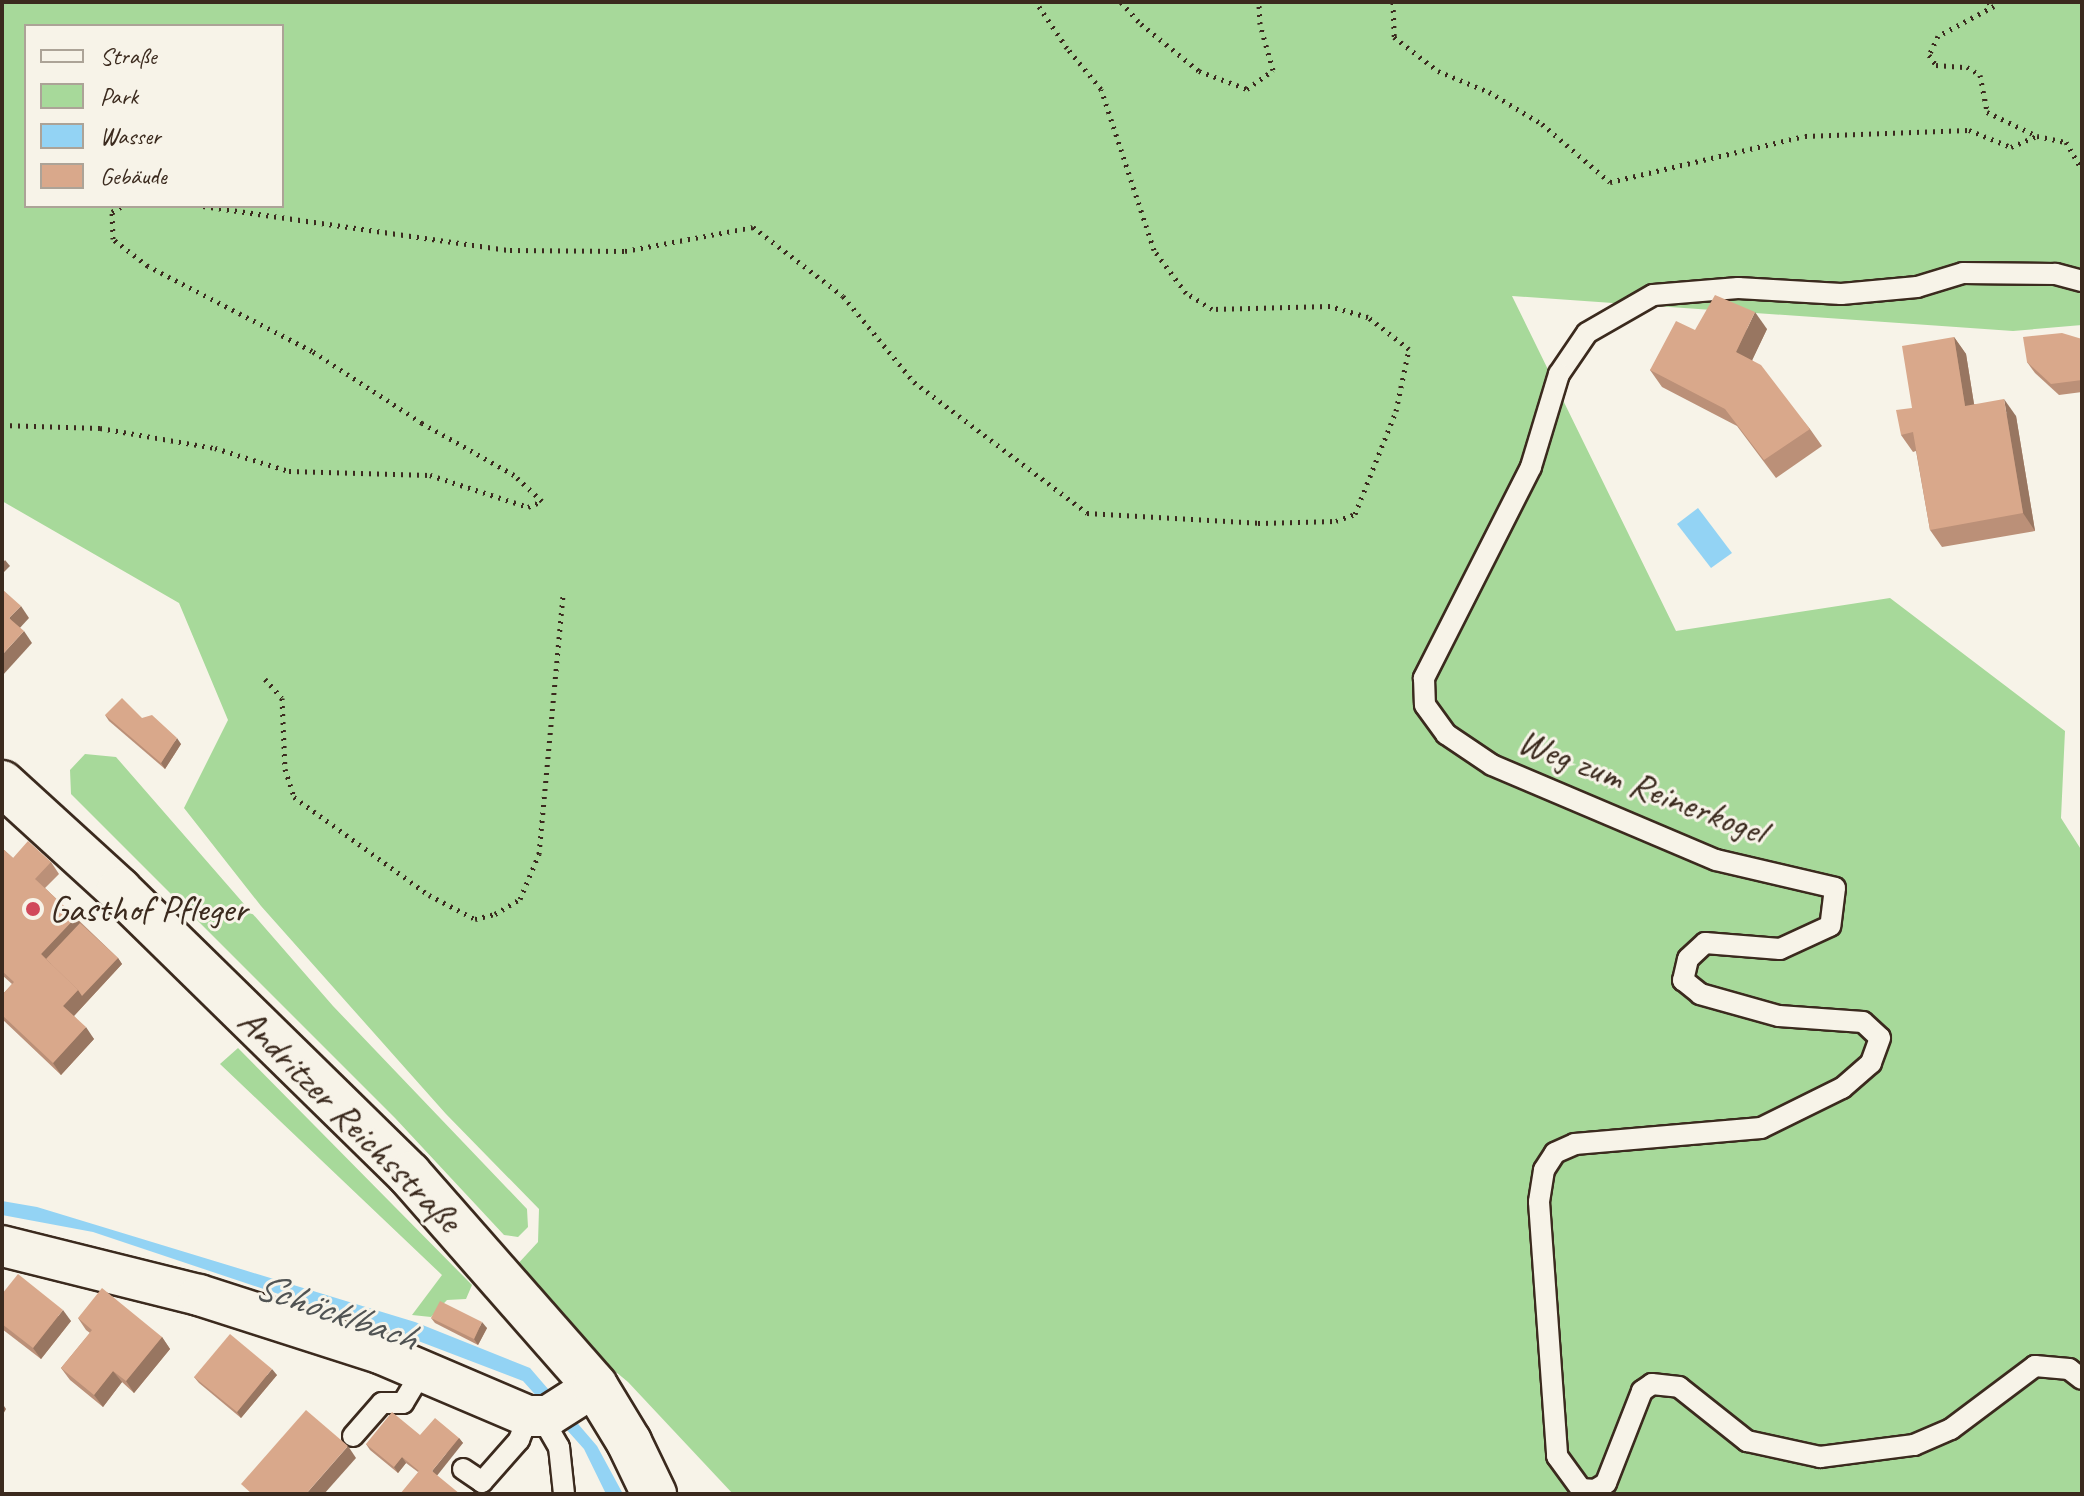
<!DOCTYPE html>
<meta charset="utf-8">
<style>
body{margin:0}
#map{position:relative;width:2084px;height:1496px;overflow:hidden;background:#f7f3e8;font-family:Caveat,sans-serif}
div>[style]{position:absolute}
.green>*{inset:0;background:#a7d99a}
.water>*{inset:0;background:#93d3f4}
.path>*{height:5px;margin-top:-2.5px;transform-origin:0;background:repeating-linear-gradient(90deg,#3b2a1e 0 2px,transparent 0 8px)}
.roads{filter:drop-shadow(2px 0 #3b2a1e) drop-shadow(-2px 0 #3b2a1e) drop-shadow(0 2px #3b2a1e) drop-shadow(0 -2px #3b2a1e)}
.service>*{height:20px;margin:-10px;padding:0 10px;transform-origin:10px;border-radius:10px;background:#f7f3e8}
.minor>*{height:40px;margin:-20px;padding:0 20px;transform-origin:20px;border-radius:20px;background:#f7f3e8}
.secondary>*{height:44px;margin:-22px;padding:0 22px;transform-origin:22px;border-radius:22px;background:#f7f3e8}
.wall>*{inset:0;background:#bb9078}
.shaded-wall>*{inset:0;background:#987661}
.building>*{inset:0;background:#d9a88b}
.dots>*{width:22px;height:22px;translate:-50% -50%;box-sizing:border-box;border:4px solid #f7f3e8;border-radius:50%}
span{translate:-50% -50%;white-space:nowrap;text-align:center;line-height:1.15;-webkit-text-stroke:6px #f7f3e8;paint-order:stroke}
.street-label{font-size:38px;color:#3b2a1e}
.poi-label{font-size:38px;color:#3b2a1e}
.left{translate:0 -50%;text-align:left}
.water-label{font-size:40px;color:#515454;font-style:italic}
.frame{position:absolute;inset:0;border:4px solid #3b2a1e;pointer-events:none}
.legend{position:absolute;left:24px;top:24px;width:260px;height:184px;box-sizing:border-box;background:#f7f3e8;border:2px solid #aca397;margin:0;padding:10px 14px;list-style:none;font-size:24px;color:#3b2a1e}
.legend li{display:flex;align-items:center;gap:16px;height:40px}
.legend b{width:40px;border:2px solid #aca397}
</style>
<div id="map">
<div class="green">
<div style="clip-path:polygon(evenodd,2px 2px,2082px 2px,2082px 325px,2013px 331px,1512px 296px,1676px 631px,1890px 598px,2065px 731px,2061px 818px,2082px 851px,2082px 1494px,733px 1494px,628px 1382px,504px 1279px,538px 1242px,539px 1209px,446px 1114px,261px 906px,184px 808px,228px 720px,179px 603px,2px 501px,2px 2px,26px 26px,282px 26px,282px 206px,26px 206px,26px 26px)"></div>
<div style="clip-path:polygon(85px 754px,116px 757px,333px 1006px,527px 1209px,528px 1227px,518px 1237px,504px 1235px,395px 1118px,71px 794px,70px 770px)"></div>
<div style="clip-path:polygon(238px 1048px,472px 1285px,466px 1299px,447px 1300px,431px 1317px,412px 1315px,442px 1275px,220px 1064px)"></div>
</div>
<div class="water">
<div style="clip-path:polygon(1698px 508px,1732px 553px,1711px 568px,1677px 524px)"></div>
<div style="clip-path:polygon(2px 1201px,37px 1207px,415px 1322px,530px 1368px,597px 1446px,623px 1494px,606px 1494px,584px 1449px,523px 1381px,413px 1339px,93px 1232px,2px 1215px)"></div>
</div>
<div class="path">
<div style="left:1121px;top:2px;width:30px;rotate:48deg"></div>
<div style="left:1141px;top:24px;width:75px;rotate:39deg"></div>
<div style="left:1199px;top:71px;width:51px;rotate:20.6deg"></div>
<div style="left:1247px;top:89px;width:32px;rotate:-36deg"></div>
<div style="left:1273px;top:70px;width:48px;rotate:-105.8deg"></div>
<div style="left:1260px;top:24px;width:22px;rotate:-93deg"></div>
<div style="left:1393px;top:2px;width:35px;rotate:88deg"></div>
<div style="left:1394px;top:37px;width:56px;rotate:37.7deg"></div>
<div style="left:1438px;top:71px;width:55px;rotate:22.4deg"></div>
<div style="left:1489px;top:92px;width:62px;rotate:31.1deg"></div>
<div style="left:1542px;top:124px;width:89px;rotate:40.5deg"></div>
<div style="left:1610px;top:182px;width:200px;rotate:-13.3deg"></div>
<div style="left:1805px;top:136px;width:164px;rotate:-2.1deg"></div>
<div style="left:1969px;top:130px;width:45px;rotate:22deg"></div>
<div style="left:2011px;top:147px;width:28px;rotate:-23deg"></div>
<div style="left:1988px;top:2px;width:7px;rotate:34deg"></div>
<div style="left:1994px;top:6px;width:64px;rotate:151.8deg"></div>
<div style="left:1938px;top:36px;width:21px;rotate:115deg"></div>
<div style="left:1929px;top:55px;width:12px;rotate:55deg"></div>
<div style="left:1936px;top:65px;width:31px;rotate:4deg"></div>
<div style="left:1967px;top:67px;width:15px;rotate:32deg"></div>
<div style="left:1980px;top:75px;width:38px;rotate:79deg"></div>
<div style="left:1987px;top:112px;width:55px;rotate:25.6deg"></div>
<div style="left:2037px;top:136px;width:30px;rotate:12deg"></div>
<div style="left:2066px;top:142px;width:32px;rotate:60deg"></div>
<div style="left:203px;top:206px;width:310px;rotate:8.2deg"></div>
<div style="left:510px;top:250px;width:115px;rotate:0.5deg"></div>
<div style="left:625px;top:251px;width:130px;rotate:-10.6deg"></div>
<div style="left:753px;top:227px;width:113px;rotate:37.5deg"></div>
<div style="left:843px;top:296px;width:112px;rotate:50.5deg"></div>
<div style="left:914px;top:382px;width:217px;rotate:37.1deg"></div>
<div style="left:1087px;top:513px;width:171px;rotate:3.3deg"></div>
<div style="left:1258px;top:523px;width:78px;rotate:-1.5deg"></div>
<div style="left:1336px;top:521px;width:20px;rotate:-20deg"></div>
<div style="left:1355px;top:514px;width:111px;rotate:-68.3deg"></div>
<div style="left:1396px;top:411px;width:63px;rotate:-78.2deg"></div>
<div style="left:1409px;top:349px;width:52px;rotate:-142deg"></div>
<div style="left:1368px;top:317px;width:40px;rotate:-164deg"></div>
<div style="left:1330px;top:306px;width:118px;rotate:178.5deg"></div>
<div style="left:1212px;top:309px;width:31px;rotate:-148deg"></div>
<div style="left:1186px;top:293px;width:54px;rotate:-126.7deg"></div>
<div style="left:1154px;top:250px;width:169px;rotate:-108.2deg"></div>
<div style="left:1101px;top:89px;width:53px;rotate:-129.7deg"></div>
<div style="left:1067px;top:48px;width:55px;rotate:-124deg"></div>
<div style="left:2px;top:425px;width:98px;rotate:1.8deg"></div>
<div style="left:100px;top:428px;width:117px;rotate:9.9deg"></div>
<div style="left:215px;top:448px;width:77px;rotate:17.3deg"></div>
<div style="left:289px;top:471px;width:141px;rotate:1.6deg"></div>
<div style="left:430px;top:475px;width:103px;rotate:18.1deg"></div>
<div style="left:528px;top:507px;width:15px;rotate:-23deg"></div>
<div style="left:542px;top:501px;width:38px;rotate:-137deg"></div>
<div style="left:514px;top:475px;width:106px;rotate:-150.5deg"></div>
<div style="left:422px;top:423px;width:131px;rotate:-146.8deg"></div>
<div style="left:312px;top:351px;width:185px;rotate:-152.6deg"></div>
<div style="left:148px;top:266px;width:44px;rotate:-142.4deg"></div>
<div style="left:113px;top:239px;width:27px;rotate:-92deg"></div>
<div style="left:112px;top:212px;width:12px;rotate:-31deg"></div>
<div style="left:265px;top:679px;width:25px;rotate:48deg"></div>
<div style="left:282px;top:698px;width:71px;rotate:87.6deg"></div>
<div style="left:285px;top:769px;width:29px;rotate:72deg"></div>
<div style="left:294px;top:797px;width:167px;rotate:36deg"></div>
<div style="left:429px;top:895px;width:52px;rotate:27.6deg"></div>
<div style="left:475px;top:919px;width:21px;rotate:-14deg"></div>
<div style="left:495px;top:914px;width:29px;rotate:-31deg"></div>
<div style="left:520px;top:899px;width:49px;rotate:-67.1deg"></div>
<div style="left:539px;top:854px;width:259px;rotate:-84.7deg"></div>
</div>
<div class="roads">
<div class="service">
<div style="left:2082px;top:281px;width:28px;rotate:-165deg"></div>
<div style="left:2055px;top:274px;width:92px;rotate:-179.4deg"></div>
<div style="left:1963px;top:273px;width:48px;rotate:163.1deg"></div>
<div style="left:1917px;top:287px;width:76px;rotate:174.7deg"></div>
<div style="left:1841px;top:294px;width:103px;rotate:-176.7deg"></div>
<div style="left:1738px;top:288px;width:85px;rotate:175.3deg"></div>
<div style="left:1653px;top:295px;width:76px;rotate:150.1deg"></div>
<div style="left:1587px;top:333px;width:50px;rotate:124.3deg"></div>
<div style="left:1559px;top:374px;width:97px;rotate:106.8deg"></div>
<div style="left:1531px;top:467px;width:237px;rotate:116.9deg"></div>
<div style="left:1424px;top:678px;width:27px;rotate:88deg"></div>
<div style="left:1425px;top:705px;width:36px;rotate:54deg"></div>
<div style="left:1446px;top:734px;width:55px;rotate:34deg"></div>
<div style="left:1492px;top:765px;width:243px;rotate:23deg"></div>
<div style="left:1716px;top:860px;width:122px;rotate:13.2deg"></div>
<div style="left:1835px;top:888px;width:38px;rotate:97deg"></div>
<div style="left:1830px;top:926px;width:55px;rotate:155.3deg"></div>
<div style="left:1780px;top:949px;width:75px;rotate:-175.4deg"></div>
<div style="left:1705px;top:943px;width:23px;rotate:137deg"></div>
<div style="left:1688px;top:959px;width:22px;rotate:103deg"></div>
<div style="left:1683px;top:980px;width:22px;rotate:39deg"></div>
<div style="left:1700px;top:994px;width:82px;rotate:15.6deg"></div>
<div style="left:1779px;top:1016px;width:84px;rotate:4.1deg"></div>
<div style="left:1863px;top:1022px;width:23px;rotate:43deg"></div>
<div style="left:1880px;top:1038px;width:27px;rotate:110deg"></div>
<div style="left:1871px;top:1063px;width:38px;rotate:139deg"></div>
<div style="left:1842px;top:1088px;width:90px;rotate:153.7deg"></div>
<div style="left:1761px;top:1128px;width:187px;rotate:175.1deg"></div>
<div style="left:1575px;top:1144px;width:22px;rotate:156deg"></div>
<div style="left:1555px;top:1153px;width:20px;rotate:123deg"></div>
<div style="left:1544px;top:1170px;width:32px;rotate:99deg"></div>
<div style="left:1539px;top:1202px;width:255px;rotate:85.9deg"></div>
<div style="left:1557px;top:1456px;width:41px;rotate:54deg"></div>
<div style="left:1581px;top:1489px;width:14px;rotate:4deg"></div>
<div style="left:1595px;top:1490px;width:13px;rotate:-32deg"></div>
<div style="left:1606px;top:1483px;width:99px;rotate:-68.6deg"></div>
<div style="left:1642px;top:1391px;width:12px;rotate:-35deg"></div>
<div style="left:1652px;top:1384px;width:27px;rotate:6deg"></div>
<div style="left:1679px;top:1387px;width:87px;rotate:38.5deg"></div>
<div style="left:1747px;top:1441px;width:75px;rotate:12.4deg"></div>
<div style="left:1820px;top:1457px;width:95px;rotate:-7.3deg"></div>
<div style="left:1914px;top:1445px;width:40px;rotate:-23.4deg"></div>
<div style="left:1951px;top:1429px;width:105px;rotate:-36.9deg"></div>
<div style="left:2035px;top:1366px;width:34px;rotate:5deg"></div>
<div style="left:2069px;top:1369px;width:16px;rotate:38deg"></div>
<div style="left:541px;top:1416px;width:36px;rotate:60deg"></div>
<div style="left:559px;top:1447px;width:47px;rotate:83.9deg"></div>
<div style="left:353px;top:1436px;width:44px;rotate:-48.7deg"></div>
<div style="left:382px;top:1403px;width:21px"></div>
<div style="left:403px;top:1403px;width:37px;rotate:-59deg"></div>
<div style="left:463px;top:1469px;width:23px;rotate:34deg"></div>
<div style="left:482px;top:1482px;width:56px;rotate:-48.6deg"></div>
<div style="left:519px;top:1440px;width:26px;rotate:-69deg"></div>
</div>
<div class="minor">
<div style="left:2px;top:1246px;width:203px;rotate:14deg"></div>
<div style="left:199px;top:1295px;width:190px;rotate:17.8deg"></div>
<div style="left:380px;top:1353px;width:161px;rotate:23.1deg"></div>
<div style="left:528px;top:1416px;width:20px"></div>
<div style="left:548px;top:1416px;width:56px;rotate:-32.6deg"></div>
</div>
<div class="secondary">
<div style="left:2px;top:783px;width:159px;rotate:42.4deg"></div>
<div style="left:119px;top:890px;width:406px;rotate:44.4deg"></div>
<div style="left:409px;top:1174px;width:282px;rotate:48.7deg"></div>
<div style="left:595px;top:1386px;width:66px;rotate:58.7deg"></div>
<div style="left:629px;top:1442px;width:58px;rotate:64.3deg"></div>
</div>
</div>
<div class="wall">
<div style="clip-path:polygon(1767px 329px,1752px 360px,1810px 429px,1822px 446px,1776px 478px,1737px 426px,1662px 387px,1650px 370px,1695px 330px)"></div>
<div style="clip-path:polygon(1954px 337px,1966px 354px,1974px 404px,2016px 416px,2035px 531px,1942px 547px,1930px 530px,1916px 451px,1913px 452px,1901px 435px,1912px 408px)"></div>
<div style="clip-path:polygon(2082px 339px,2082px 392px,2059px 395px,2035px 373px,2027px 362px)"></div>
<div style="clip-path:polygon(105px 715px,181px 744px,165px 769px,109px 721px)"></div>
<div style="clip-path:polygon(2px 848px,13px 858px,51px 862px,59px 874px,45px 888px,118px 958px,122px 964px,74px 1016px,94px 1039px,61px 1075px,2px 1019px,2px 995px,12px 984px,2px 975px)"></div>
<div style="clip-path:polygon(2px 1294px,71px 1321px,41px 1359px,2px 1329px)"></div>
<div style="clip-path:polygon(78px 1318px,162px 1337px,170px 1349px,134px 1393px,122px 1382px,103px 1407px,70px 1380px,61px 1368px,90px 1333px,86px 1330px)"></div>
<div style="clip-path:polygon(431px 1318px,487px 1328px,478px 1345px,435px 1323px)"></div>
<div style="clip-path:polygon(277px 1375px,241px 1418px,199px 1383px,194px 1377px)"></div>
<div style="clip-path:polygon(459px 1438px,463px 1443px,418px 1472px,406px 1463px,398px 1473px,370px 1450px,366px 1444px)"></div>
</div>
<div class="shaded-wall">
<div style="clip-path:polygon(1755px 312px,1767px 329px,1748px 369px,1736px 352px)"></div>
<div style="clip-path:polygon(1954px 337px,1966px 354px,1977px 423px,1965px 406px)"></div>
<div style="clip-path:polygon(2004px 399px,2016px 416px,2035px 531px,2023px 513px)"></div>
<div style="clip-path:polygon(5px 560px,10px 566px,2px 574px,2px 564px)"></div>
<div style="clip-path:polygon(21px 606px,29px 618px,18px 630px,9px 618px)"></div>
<div style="clip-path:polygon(24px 631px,32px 643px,2px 676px,2px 655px)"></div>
<div style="clip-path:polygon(177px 738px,181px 744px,165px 769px,161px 763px)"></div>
<div style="clip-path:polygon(76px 917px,84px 928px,50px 965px,41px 954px)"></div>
<div style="clip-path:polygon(118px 958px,122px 964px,72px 1018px,63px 1006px,78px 990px)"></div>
<div style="clip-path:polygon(86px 1027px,94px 1039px,61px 1075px,53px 1063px)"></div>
<div style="clip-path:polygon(63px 1310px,71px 1321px,41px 1359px,33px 1348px)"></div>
<div style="clip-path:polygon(482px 1322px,487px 1328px,478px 1345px,474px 1339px)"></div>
<div style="clip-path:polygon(162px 1337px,170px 1349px,134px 1393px,126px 1381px)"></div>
<div style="clip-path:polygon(272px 1369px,277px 1375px,241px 1418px,237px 1412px)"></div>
<div style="clip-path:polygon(113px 1371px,122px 1382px,103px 1407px,94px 1395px)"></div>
<div style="clip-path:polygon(2px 1403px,6px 1409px,2px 1416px)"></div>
<div style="clip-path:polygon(459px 1438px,463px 1443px,436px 1477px,432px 1471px)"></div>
<div style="clip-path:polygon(348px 1446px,356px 1458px,324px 1494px,306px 1494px)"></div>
<div style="clip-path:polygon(402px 1457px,406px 1463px,398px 1473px,394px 1467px)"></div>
</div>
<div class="building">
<div style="clip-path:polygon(1715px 295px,1755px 312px,1736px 352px,1761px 365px,1810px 429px,1764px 460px,1725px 409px,1650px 370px,1676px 321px,1695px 330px)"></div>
<div style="clip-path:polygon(2062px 333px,2082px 339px,2082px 380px,2051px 384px,2027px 362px,2023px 337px)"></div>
<div style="clip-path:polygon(1954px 337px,1965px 406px,2004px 399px,2023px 513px,1930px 530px,1913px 432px,1901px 435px,1896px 410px,1912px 408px,1902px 346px)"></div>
<div style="clip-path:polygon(2px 589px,21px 606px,9px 618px,24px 631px,2px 655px)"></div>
<div style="clip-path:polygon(122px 698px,142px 718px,152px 715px,177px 738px,161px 763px,105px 715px)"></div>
<div style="clip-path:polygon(28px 841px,51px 862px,35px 879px,76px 917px,41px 954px,78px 990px,63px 1006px,86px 1027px,53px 1063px,2px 1015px,2px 995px,14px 982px,2px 971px,2px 848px,13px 858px)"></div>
<div style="clip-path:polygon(80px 923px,118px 958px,82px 996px,78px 990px,46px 959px)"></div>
<div style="clip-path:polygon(18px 1274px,63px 1310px,33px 1348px,2px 1324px,2px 1294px)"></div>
<div style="clip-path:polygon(102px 1288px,162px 1337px,126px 1381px,113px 1371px,94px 1395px,61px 1368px,92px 1330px,78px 1318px)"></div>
<div style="clip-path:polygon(440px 1301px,482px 1322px,474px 1339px,431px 1318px)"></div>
<div style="clip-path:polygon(230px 1334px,272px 1369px,237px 1412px,194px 1377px)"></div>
<div style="clip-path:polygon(306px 1410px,348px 1446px,306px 1494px,252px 1494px,241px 1484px)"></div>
<div style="clip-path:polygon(392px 1412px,420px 1435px,435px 1418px,459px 1438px,432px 1471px,460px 1494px,400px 1494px,419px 1471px,402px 1457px,394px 1467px,366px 1444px)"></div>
</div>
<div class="dots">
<div style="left:33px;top:909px;background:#d1495b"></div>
</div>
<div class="street-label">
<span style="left:1642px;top:786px;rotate:21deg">Weg zum Reinerkogel</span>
<span style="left:350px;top:1120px;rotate:45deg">Andritzer Reichsstraße</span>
</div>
<div class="poi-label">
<span class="left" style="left:49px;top:909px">Gasthof Pfleger</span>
</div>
<div class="water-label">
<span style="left:336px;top:1311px;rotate:19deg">Schöcklbach</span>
</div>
<div class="frame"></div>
<ul class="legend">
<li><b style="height:10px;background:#f7f3e8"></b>Straße</li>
<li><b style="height:22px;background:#a7d99a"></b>Park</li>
<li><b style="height:22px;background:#93d3f4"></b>Wasser</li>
<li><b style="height:22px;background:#d9a88b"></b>Gebäude</li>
</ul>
</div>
